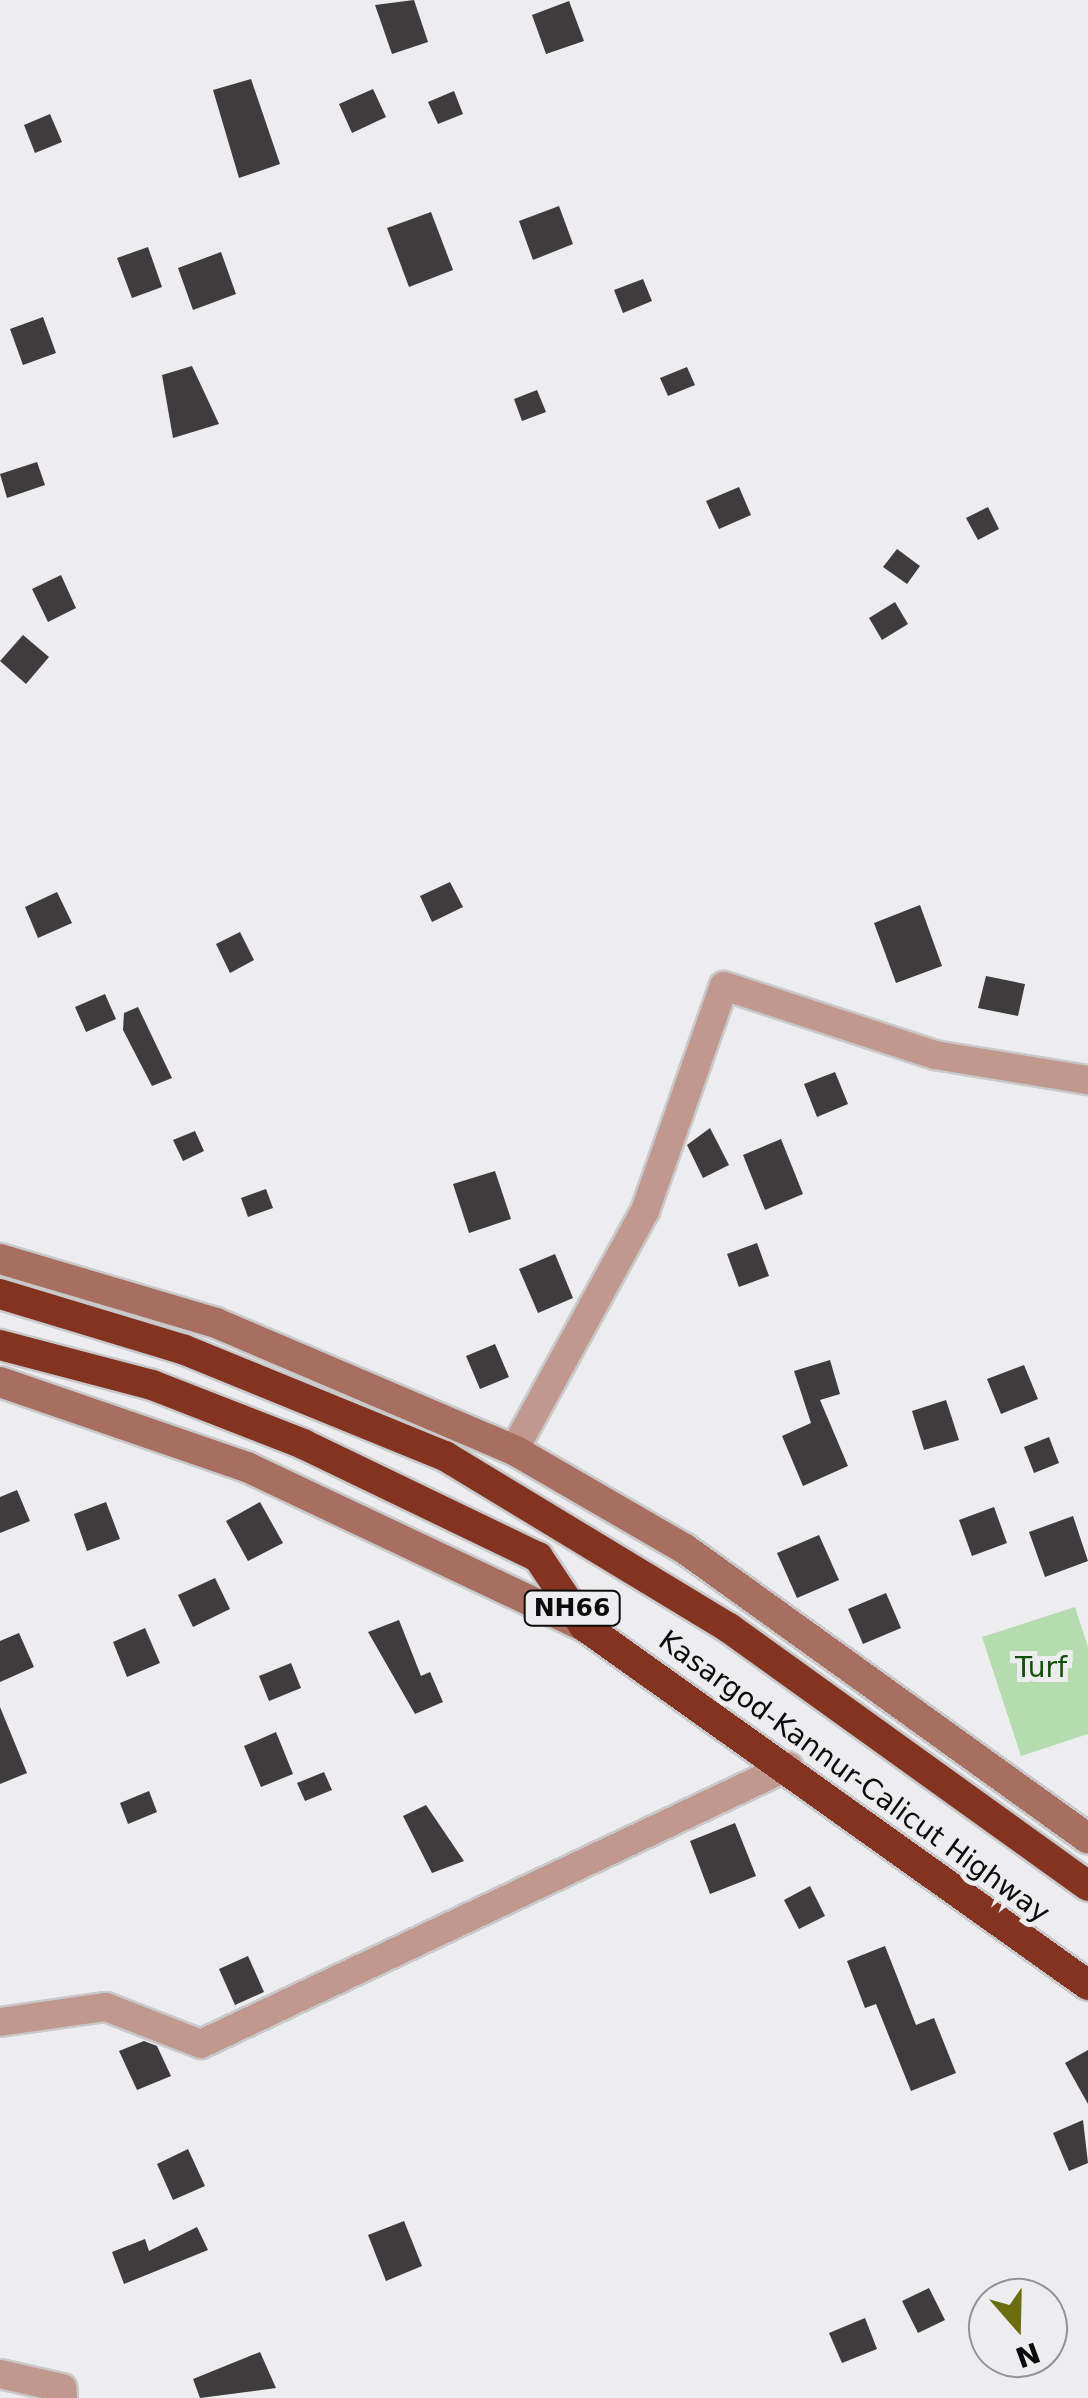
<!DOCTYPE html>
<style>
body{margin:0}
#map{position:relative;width:1088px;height:2398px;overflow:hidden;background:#ededef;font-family:"DejaVu Sans",sans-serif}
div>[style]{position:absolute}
.green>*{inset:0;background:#b5dcae}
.building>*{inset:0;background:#3e3c3d}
.roads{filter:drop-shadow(2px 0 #c9c9cb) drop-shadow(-2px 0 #c9c9cb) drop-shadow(0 2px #c9c9cb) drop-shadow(0 -2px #c9c9cb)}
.street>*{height:28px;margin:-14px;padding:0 14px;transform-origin:14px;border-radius:14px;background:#c1988d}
.secondary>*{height:30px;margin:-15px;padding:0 15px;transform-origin:15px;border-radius:15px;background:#a86e5f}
.highway>*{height:30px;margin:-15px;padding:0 15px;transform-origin:15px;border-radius:15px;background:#83331f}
span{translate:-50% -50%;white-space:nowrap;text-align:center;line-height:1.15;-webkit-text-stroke:10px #ededef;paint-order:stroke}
.shield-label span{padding:2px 8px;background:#ededef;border:2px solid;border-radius:8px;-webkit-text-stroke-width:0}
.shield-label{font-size:25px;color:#0c0c0d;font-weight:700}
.park-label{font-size:28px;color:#124e07}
.street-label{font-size:28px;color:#0c0c0d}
.north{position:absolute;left:968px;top:2278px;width:100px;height:100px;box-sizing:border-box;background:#ededef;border:2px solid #939395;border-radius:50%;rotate:160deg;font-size:28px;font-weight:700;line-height:40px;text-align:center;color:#0c0c0d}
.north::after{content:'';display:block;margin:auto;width:35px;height:45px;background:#6b6d10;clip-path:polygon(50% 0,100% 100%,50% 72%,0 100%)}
</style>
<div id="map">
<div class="green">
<div style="clip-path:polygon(1075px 1607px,1088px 1647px,1088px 1734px,1021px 1756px,982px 1637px)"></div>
</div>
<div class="building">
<div style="clip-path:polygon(414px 0,428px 42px,392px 54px,375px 5px)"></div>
<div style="clip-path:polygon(569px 1px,584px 41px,546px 54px,532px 15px)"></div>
<div style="clip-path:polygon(251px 79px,280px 164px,239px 178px,213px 90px)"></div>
<div style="clip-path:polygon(373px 89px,386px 117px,352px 133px,339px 104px)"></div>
<div style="clip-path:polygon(454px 91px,463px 114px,438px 124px,428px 102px)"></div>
<div style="clip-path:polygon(50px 114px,62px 142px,35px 153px,24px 125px)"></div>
<div style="clip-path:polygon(559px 206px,573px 244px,533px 260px,519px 221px)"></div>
<div style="clip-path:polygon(431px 212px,453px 270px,409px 287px,387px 228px)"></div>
<div style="clip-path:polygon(148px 247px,162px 287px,132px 298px,117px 258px)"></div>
<div style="clip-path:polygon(221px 252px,236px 294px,193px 310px,178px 268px)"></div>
<div style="clip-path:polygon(643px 279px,652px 301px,623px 313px,614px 290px)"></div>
<div style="clip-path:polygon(43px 317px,56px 353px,23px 365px,10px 329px)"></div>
<div style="clip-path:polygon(192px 366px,219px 424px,173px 438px,162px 375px)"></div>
<div style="clip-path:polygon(687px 367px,695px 385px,668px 396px,660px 378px)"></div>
<div style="clip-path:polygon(537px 390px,546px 412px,522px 421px,514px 399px)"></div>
<div style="clip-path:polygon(37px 462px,45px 485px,7px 498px,0 474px)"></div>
<div style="clip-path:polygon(739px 487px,751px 515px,719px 529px,706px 501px)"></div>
<div style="clip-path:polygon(988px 507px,999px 529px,978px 540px,966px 518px)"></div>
<div style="clip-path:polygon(897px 549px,920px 566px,907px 584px,883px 567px)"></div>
<div style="clip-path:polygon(61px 575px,76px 608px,48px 622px,32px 589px)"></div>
<div style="clip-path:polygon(895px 602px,908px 624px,882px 640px,869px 618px)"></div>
<div style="clip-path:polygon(23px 635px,49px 657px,26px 684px,0 661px)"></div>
<div style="clip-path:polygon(450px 882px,463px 907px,432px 922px,420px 896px)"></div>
<div style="clip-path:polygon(57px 892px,72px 923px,38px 938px,25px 907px)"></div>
<div style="clip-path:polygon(920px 905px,942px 966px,896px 983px,874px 923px)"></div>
<div style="clip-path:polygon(240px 932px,254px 960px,230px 973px,216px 944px)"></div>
<div style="clip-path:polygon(986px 976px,1025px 984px,1018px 1016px,978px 1008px)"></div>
<div style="clip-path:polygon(105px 994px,116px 1019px,86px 1032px,75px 1007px)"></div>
<div style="clip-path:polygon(138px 1007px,172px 1078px,152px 1086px,123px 1030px,124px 1013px)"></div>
<div style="clip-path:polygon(835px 1072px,848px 1104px,817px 1117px,804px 1084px)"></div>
<div style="clip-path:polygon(710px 1128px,729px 1165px,703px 1178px,687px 1145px)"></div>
<div style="clip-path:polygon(195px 1131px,204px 1151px,183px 1161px,173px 1140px)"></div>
<div style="clip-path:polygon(781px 1139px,803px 1194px,765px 1210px,743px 1155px)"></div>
<div style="clip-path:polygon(495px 1171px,511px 1219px,469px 1233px,453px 1184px)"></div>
<div style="clip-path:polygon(266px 1189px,273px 1208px,248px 1217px,241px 1198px)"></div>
<div style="clip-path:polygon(757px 1243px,769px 1276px,739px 1287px,727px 1254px)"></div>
<div style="clip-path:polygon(555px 1254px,573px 1298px,538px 1313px,519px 1269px)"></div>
<div style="clip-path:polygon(495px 1344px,509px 1377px,480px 1389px,466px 1356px)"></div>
<div style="clip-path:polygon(830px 1360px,840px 1394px,820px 1400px,848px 1466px,803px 1486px,782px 1436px,811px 1423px,794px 1371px)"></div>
<div style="clip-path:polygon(1024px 1365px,1038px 1399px,1001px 1414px,987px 1379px)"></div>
<div style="clip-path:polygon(946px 1400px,959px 1440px,924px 1450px,912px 1411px)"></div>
<div style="clip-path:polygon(1049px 1437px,1059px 1463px,1034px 1473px,1024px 1447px)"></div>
<div style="clip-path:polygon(17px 1490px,30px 1521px,0 1533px,0 1497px)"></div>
<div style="clip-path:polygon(106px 1502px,120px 1539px,87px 1551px,74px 1514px)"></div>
<div style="clip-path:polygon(260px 1502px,283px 1543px,248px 1561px,226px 1521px)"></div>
<div style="clip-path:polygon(994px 1507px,1007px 1543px,972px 1556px,959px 1520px)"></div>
<div style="clip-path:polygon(1073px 1516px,1088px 1561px,1045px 1577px,1029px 1532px)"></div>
<div style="clip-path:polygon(819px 1535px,839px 1580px,797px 1598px,777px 1553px)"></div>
<div style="clip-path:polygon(215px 1578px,230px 1609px,193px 1627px,178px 1595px)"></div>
<div style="clip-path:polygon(886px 1593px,901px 1628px,863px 1644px,848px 1609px)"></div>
<div style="clip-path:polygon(399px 1620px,421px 1676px,430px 1672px,443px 1702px,415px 1714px,368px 1632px)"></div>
<div style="clip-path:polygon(145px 1628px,160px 1663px,127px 1677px,113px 1642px)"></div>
<div style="clip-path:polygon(19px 1633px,34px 1667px,0 1682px,0 1641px)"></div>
<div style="clip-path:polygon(291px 1663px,301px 1688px,269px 1701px,259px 1676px)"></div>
<div style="clip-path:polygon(0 1707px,27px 1773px,0 1784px)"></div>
<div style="clip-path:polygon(276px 1732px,293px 1774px,261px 1787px,244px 1746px)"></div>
<div style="clip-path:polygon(324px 1772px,332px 1790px,305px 1801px,297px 1783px)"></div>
<div style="clip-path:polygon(149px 1791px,157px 1812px,128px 1824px,120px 1803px)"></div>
<div style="clip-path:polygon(426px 1805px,464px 1861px,432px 1873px,403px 1816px)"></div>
<div style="clip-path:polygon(735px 1823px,756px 1876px,710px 1894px,690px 1841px)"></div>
<div style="clip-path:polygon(810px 1886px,825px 1916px,799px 1929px,784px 1900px)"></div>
<div style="clip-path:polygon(885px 1946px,916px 2025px,934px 2018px,956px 2073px,911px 2091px,876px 2004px,865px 2008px,847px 1961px)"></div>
<div style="clip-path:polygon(248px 1956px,264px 1992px,235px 2005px,219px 1969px)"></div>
<div style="clip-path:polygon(144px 2041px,157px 2046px,171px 2076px,137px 2090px,119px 2051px)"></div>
<div style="clip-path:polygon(1088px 2050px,1088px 2104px,1065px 2063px)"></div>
<div style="clip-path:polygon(1083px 2120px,1088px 2163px,1069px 2171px,1053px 2133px)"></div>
<div style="clip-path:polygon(188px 2149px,205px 2186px,173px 2200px,157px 2164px)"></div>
<div style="clip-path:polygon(404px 2221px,422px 2266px,386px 2281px,368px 2235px)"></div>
<div style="clip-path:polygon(197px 2227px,208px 2250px,124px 2284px,112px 2252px,145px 2239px,149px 2251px)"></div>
<div style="clip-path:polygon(929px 2288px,945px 2320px,918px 2333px,902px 2301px)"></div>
<div style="clip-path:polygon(865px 2318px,877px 2349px,842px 2363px,829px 2333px)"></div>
<div style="clip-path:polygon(260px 2352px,276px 2388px,200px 2398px,193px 2379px)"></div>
</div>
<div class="roads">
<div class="street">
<div style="left:514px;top:1450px;width:273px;rotate:-61.3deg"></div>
<div style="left:645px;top:1211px;width:238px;rotate:-70.7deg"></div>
<div style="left:724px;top:986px;width:222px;rotate:18.1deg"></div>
<div style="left:935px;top:1055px;width:155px;rotate:9.3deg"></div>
<div style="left:0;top:2022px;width:107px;rotate:-8.1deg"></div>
<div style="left:106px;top:2007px;width:102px;rotate:21.3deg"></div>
<div style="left:201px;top:2044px;width:650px;rotate:-25.3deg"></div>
<div style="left:0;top:2374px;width:64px;rotate:12.7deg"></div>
<div style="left:62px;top:2388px;width:10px;rotate:84deg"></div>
</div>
<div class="secondary">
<div style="left:0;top:1259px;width:225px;rotate:16.5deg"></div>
<div style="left:216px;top:1323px;width:324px;rotate:23.1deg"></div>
<div style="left:514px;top:1450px;width:198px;rotate:30.1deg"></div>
<div style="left:685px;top:1549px;width:496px;rotate:35.7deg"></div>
<div style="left:0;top:1382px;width:261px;rotate:19deg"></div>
<div style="left:247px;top:1467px;width:373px;rotate:25.3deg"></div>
</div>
<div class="highway">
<div style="left:0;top:1294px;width:193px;rotate:16.8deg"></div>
<div style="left:185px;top:1350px;width:281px;rotate:22.2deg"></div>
<div style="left:445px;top:1456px;width:332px;rotate:31.2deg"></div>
<div style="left:729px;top:1628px;width:442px;rotate:35.7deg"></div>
<div style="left:0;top:1345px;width:157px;rotate:14.7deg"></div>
<div style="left:152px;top:1385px;width:162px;rotate:21.3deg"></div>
<div style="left:303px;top:1444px;width:261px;rotate:25.7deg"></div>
<div style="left:538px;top:1557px;width:83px;rotate:56.3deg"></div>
<div style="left:584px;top:1626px;width:619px;rotate:35.46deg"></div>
</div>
</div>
<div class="shield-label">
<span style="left:572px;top:1608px">NH66</span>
</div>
<div class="park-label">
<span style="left:1041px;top:1668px">Turf</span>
</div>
<div class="street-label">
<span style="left:854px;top:1777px;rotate:36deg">Kasargod-Kannur-Calicut Highway</span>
</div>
<div class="north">N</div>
</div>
